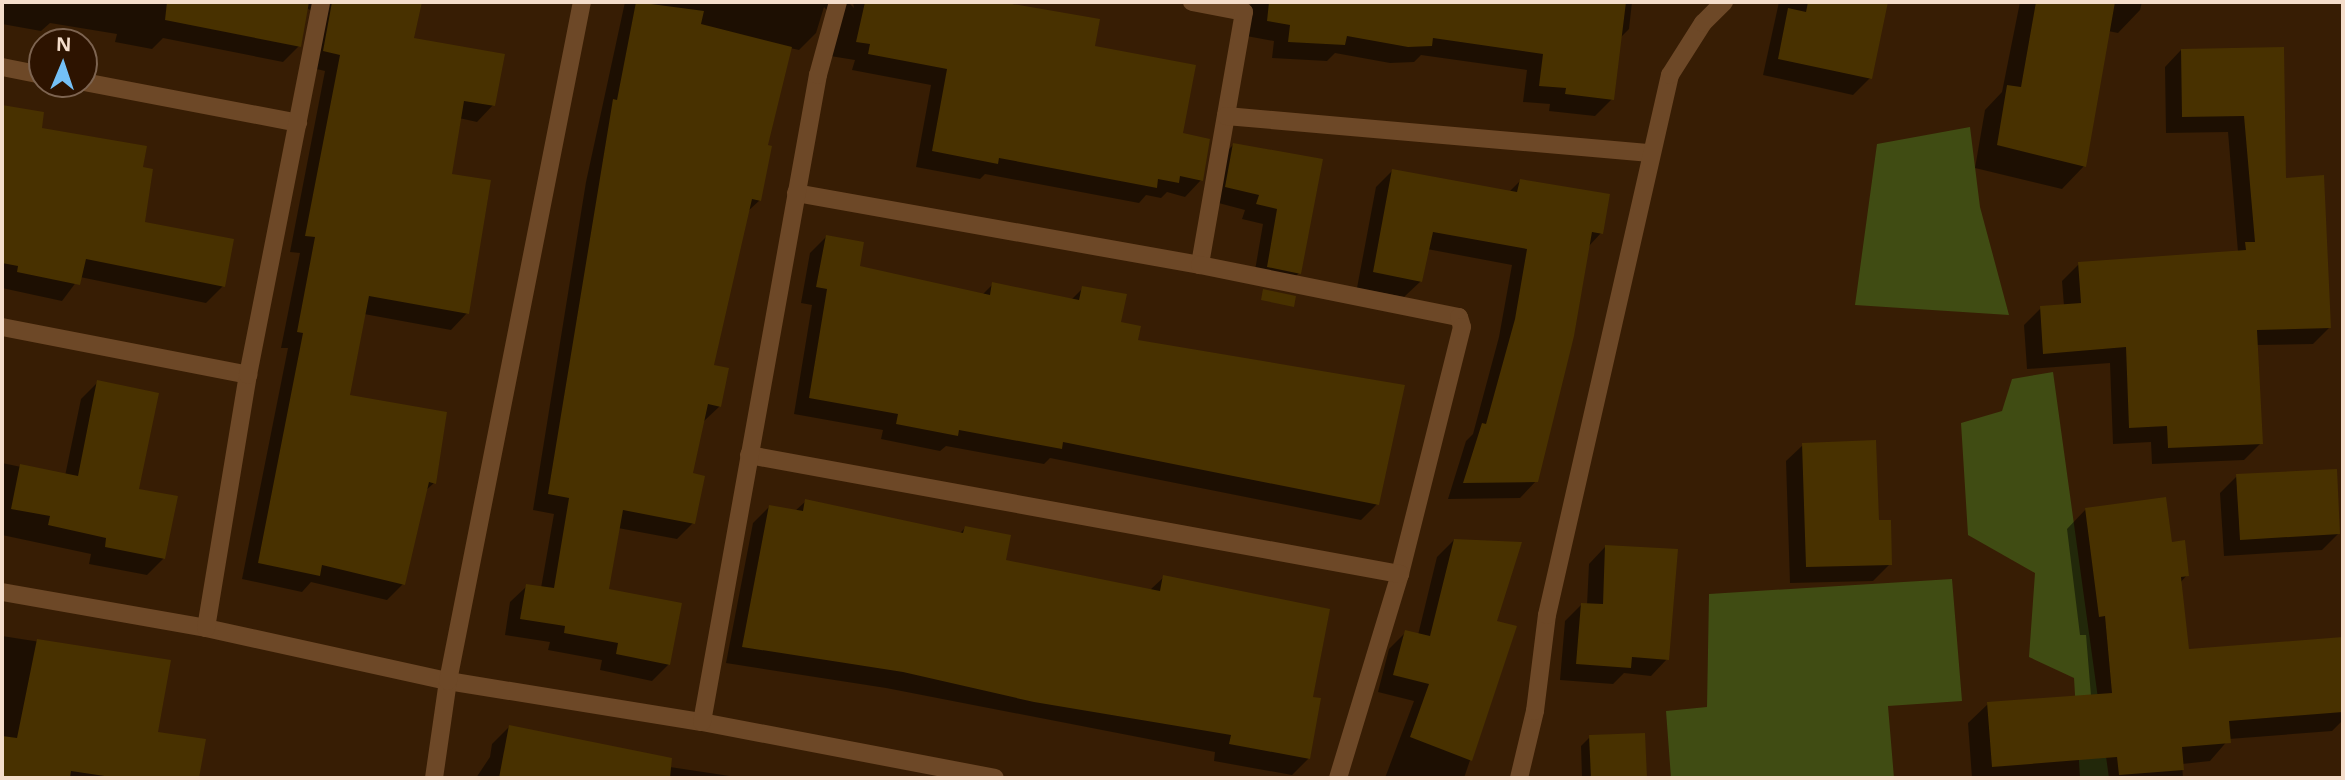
<!DOCTYPE html>
<style>
body{margin:0}
#map{position:relative;width:2345px;height:780px;overflow:hidden;background:#371d04;font-family:"Noto Sans",sans-serif}
div>[style]{position:absolute}
.green>*{inset:0;background:#404c13}
.shadow>*{inset:0;background:#0007}
.building>*{inset:0;background:#483100}
.street>*{height:18px;margin:-9px;padding:0 9px;transform-origin:9px;border-radius:9px;background:#6d4827}
.secondary>*{height:18px;margin:-9px;padding:0 9px;transform-origin:9px;border-radius:9px;background:#6d4827}
span{translate:-50% -50%;white-space:nowrap;text-align:center;line-height:1.15;-webkit-text-stroke:7px #2d1300;paint-order:stroke}
.frame{position:absolute;inset:0;border:4px solid #f4ddcb;pointer-events:none}
.north{position:absolute;left:28px;top:28px;width:70px;height:70px;box-sizing:border-box;background:#2d1300;border:2px solid #7d6451;border-radius:50%;rotate:2deg;font-size:19px;font-weight:700;line-height:28px;text-align:center;color:#f4ddcb}
.north::after{content:'';display:block;margin:auto;width:24px;height:32px;background:#74c0f6;clip-path:polygon(50% 0,100% 100%,50% 72%,0 100%)}
</style>
<div id="map">
<div class="green">
<div style="clip-path:polygon(1970px 127px,1980px 207px,2009px 315px,1855px 305px,1877px 144px)"></div>
<div style="clip-path:polygon(2053px 372px,2109px 778px,2080px 778px,2074px 678px,2029px 657px,2035px 573px,1968px 535px,1961px 423px,2002px 411px,2012px 379px)"></div>
<div style="clip-path:polygon(1952px 579px,1962px 701px,1888px 706px,1894px 778px,1671px 778px,1666px 711px,1707px 707px,1709px 594px)"></div>
</div>
<div class="shadow">
<div style="clip-path:polygon(2px 2px,420px 2px,412px 39px,493px 105px,477px 122px,459px 118px,450px 175px,467px 313px,451px 330px,364px 314px,348px 397px,434px 483px,425px 491px,403px 584px,387px 600px,311px 582px,302px 592px,242px 579px,288px 348px,281px 348px,300px 253px,290px 252px,325px 71px,308px 67px,316px 14px,307px 8px,299px 46px,283px 62px,163px 38px,152px 49px,115px 42px,117px 34px,50px 23px,41px 31px,2px 24px)"></div>
<div style="clip-path:polygon(625px 2px,848px 2px,854px 8px,853px 2px,1010px 2px,1093px 48px,1181px 135px,1201px 180px,1185px 197px,1167px 192px,1161px 198px,1146px 195px,1139px 203px,985px 174px,980px 179px,916px 167px,931px 85px,852px 70px,855px 60px,824px 55px,833px 17px,824px 7px,816px 33px,799px 50px,790px 48px,766px 146px,760px 200px,747px 212px,712px 366px,720px 406px,703px 422px,691px 474px,693px 523px,677px 539px,618px 528px,607px 591px,669px 664px,652px 681px,600px 670px,602px 660px,548px 650px,550px 642px,505px 635px,510px 602px,527px 586px,541px 588px,554px 514px,533px 510px,586px 182px)"></div>
<div style="clip-path:polygon(1253px 2px,1632px 2px,1629px 29px,1620px 38px,1612px 99px,1595px 116px,1549px 111px,1550px 104px,1523px 102px,1527px 70px,1421px 55px,1414px 62px,1390px 63px,1335px 53px,1327px 61px,1272px 58px,1274px 41px,1241px 35px,1244px 11px)"></div>
<div style="clip-path:polygon(1779px 2px,1871px 4px,1870px 78px,1853px 95px,1763px 75px)"></div>
<div style="clip-path:polygon(2020px 2px,2142px 2px,2140px 10px,2118px 33px,2108px 31px,2084px 166px,2062px 189px,1975px 168px,1985px 110px,2002px 92px)"></div>
<div style="clip-path:polygon(2282px 49px,2284px 179px,2329px 328px,2313px 344px,2256px 345px,2261px 443px,2244px 460px,2152px 464px,2151px 442px,2113px 444px,2110px 363px,2027px 369px,2024px 325px,2041px 308px,2064px 306px,2062px 281px,2079px 264px,2238px 252px,2228px 132px,2166px 133px,2165px 67px,2181px 50px)"></div>
<div style="clip-path:polygon(2px 107px,42px 114px,40px 129px,141px 168px,143px 223px,223px 286px,206px 303px,80px 277px,62px 301px,2px 288px)"></div>
<div style="clip-path:polygon(1233px 145px,1321px 160px,1299px 273px,1284px 288px,1253px 282px,1263px 224px,1242px 219px,1245px 210px,1211px 201px,1218px 160px)"></div>
<div style="clip-path:polygon(1392px 171px,1509px 192px,1520px 181px,1601px 233px,1588px 247px,1536px 481px,1520px 498px,1448px 499px,1466px 441px,1473px 434px,1499px 337px,1512px 265px,1427px 249px,1421px 281px,1404px 297px,1357px 288px,1376px 187px)"></div>
<div style="clip-path:polygon(826px 237px,858px 267px,982px 295px,993px 284px,1071px 300px,1083px 288px,1136px 341px,1377px 504px,1361px 520px,1050px 458px,1044px 464px,946px 446px,940px 451px,881px 439px,883px 430px,794px 414px,812px 305px,801px 303px,810px 253px)"></div>
<div style="clip-path:polygon(98px 382px,164px 558px,147px 575px,89px 564px,91px 554px,2px 535px,2px 463px,65px 476px,81px 399px)"></div>
<div style="clip-path:polygon(1803px 445px,1877px 522px,1890px 564px,1873px 581px,1790px 583px,1786px 461px)"></div>
<div style="clip-path:polygon(2237px 476px,2339px 533px,2322px 550px,2224px 556px,2220px 493px)"></div>
<div style="clip-path:polygon(806px 501px,959px 534px,965px 528px,1004px 561px,1150px 590px,1164px 577px,1311px 698px,1309px 758px,1292px 775px,1214px 761px,1215px 752px,886px 688px,726px 663px,753px 523px,770px 506px,795px 511px)"></div>
<div style="clip-path:polygon(2086px 509px,2171px 544px,2187px 575px,2180px 583px,2188px 651px,2343px 639px,2343px 720px,2332px 731px,2229px 739px,2210px 761px,2182px 764px,2183px 778px,1972px 778px,1968px 723px,1988px 704px,2091px 696px,2086px 635px,2080px 635px,2067px 529px)"></div>
<div style="clip-path:polygon(1454px 540px,1495px 622px,1515px 627px,1464px 778px,1385px 778px,1414px 701px,1378px 692px,1389px 649px,1406px 632px,1418px 635px,1437px 557px)"></div>
<div style="clip-path:polygon(1605px 547px,1667px 659px,1651px 676px,1624px 673px,1613px 684px,1560px 680px,1565px 621px,1582px 604px,1587px 605px,1589px 564px)"></div>
<div style="clip-path:polygon(2px 636px,169px 662px,156px 733px,203px 741px,197px 778px,2px 778px)"></div>
<div style="clip-path:polygon(509px 727px,617px 759px,743px 778px,476px 778px,490px 757px,492px 744px)"></div>
<div style="clip-path:polygon(1643px 735px,1645px 778px,1582px 778px,1581px 746px,1590px 737px)"></div>
</div>
<div class="building">
<div style="clip-path:polygon(167px 2px,309px 2px,301px 47px,165px 20px)"></div>
<div style="clip-path:polygon(332px 2px,422px 2px,414px 38px,505px 54px,495px 106px,464px 101px,452px 174px,491px 180px,469px 314px,369px 296px,350px 395px,447px 412px,436px 484px,429px 482px,405px 585px,322px 565px,320px 576px,258px 563px,303px 333px,297px 332px,315px 237px,305px 236px,340px 55px,323px 51px)"></div>
<div style="clip-path:polygon(636px 2px,704px 11px,701px 24px,792px 47px,768px 145px,772px 146px,761px 201px,752px 199px,714px 365px,729px 368px,721px 407px,708px 404px,693px 473px,705px 476px,695px 524px,623px 510px,609px 589px,682px 603px,670px 665px,616px 654px,618px 643px,564px 633px,565px 626px,520px 619px,526px 584px,554px 588px,569px 498px,548px 494px,613px 99px,617px 100px)"></div>
<div style="clip-path:polygon(865px 2px,1001px 2px,1100px 19px,1095px 46px,1196px 65px,1183px 133px,1210px 139px,1203px 181px,1180px 176px,1179px 183px,1158px 179px,1157px 188px,999px 158px,998px 164px,932px 151px,947px 69px,868px 54px,870px 44px,856px 42px)"></div>
<div style="clip-path:polygon(1269px 2px,1626px 2px,1614px 100px,1565px 94px,1566px 88px,1539px 86px,1543px 54px,1433px 38px,1432px 46px,1408px 47px,1347px 36px,1345px 45px,1288px 42px,1290px 25px,1267px 21px)"></div>
<div style="clip-path:polygon(1808px 2px,1888px 2px,1872px 79px,1778px 59px,1788px 8px,1806px 12px)"></div>
<div style="clip-path:polygon(2036px 2px,2115px 2px,2086px 167px,1997px 145px,2007px 85px,2021px 87px)"></div>
<div style="clip-path:polygon(2284px 47px,2286px 178px,2324px 175px,2331px 328px,2257px 330px,2263px 444px,2168px 448px,2167px 426px,2129px 428px,2126px 347px,2043px 354px,2040px 306px,2081px 303px,2078px 262px,2246px 250px,2245px 242px,2255px 242px,2244px 116px,2182px 117px,2181px 49px)"></div>
<div style="clip-path:polygon(2px 105px,44px 112px,42px 128px,147px 146px,143px 167px,153px 169px,145px 222px,234px 239px,225px 287px,86px 259px,80px 285px,17px 272px,18px 266px,2px 263px)"></div>
<div style="clip-path:polygon(1233px 143px,1323px 159px,1301px 274px,1267px 267px,1277px 209px,1256px 204px,1259px 195px,1225px 187px)"></div>
<div style="clip-path:polygon(1392px 169px,1517px 192px,1520px 179px,1610px 194px,1603px 234px,1592px 232px,1574px 336px,1538px 482px,1463px 483px,1482px 423px,1486px 424px,1515px 319px,1527px 249px,1433px 232px,1422px 282px,1373px 272px)"></div>
<div style="clip-path:polygon(826px 235px,864px 242px,860px 266px,990px 295px,992px 282px,1079px 300px,1082px 286px,1127px 294px,1121px 322px,1141px 326px,1138px 340px,1405px 385px,1379px 505px,1063px 442px,1062px 449px,959px 430px,958px 436px,896px 424px,898px 414px,809px 398px,827px 289px,816px 287px)"></div>
<div style="clip-path:polygon(1263px 289px,1296px 296px,1294px 307px,1261px 300px)"></div>
<div style="clip-path:polygon(97px 380px,159px 393px,139px 489px,178px 496px,165px 559px,105px 547px,106px 538px,48px 525px,50px 516px,11px 509px,20px 464px,78px 476px)"></div>
<div style="clip-path:polygon(1876px 440px,1879px 520px,1891px 520px,1892px 565px,1806px 567px,1802px 443px)"></div>
<div style="clip-path:polygon(2337px 469px,2340px 534px,2240px 540px,2236px 474px)"></div>
<div style="clip-path:polygon(2166px 497px,2172px 542px,2185px 540px,2189px 576px,2181px 577px,2189px 649px,2343px 637px,2343px 712px,2229px 721px,2231px 743px,2182px 747px,2184px 770px,2119px 775px,2117px 757px,1992px 767px,1987px 702px,2112px 693px,2105px 616px,2099px 617px,2085px 508px)"></div>
<div style="clip-path:polygon(805px 499px,963px 533px,965px 526px,1011px 535px,1006px 560px,1160px 591px,1163px 575px,1330px 609px,1313px 697px,1321px 698px,1310px 759px,1229px 744px,1231px 735px,1034px 702px,903px 672px,742px 647px,769px 505px,803px 511px)"></div>
<div style="clip-path:polygon(1454px 539px,1522px 542px,1497px 621px,1517px 626px,1472px 761px,1410px 737px,1429px 684px,1393px 675px,1405px 630px,1430px 636px)"></div>
<div style="clip-path:polygon(1605px 545px,1678px 549px,1669px 660px,1632px 657px,1631px 668px,1576px 664px,1581px 603px,1603px 604px)"></div>
<div style="clip-path:polygon(37px 639px,171px 660px,158px 732px,206px 739px,199px 778px,118px 778px,71px 771px,70px 778px,2px 778px,2px 736px,17px 738px)"></div>
<div style="clip-path:polygon(509px 725px,672px 758px,670px 778px,499px 778px)"></div>
<div style="clip-path:polygon(1645px 733px,1647px 778px,1591px 778px,1589px 735px)"></div>
</div>
<div class="street">
<div style="left:1192px;top:2px;width:53px;rotate:10.9deg"></div>
<div style="left:1244px;top:12px;width:257px;rotate:99.9deg"></div>
<div style="left:2px;top:67px;width:41px;rotate:11.3deg"></div>
<div style="left:84px;top:82px;width:218px;rotate:10.8deg"></div>
<div style="left:1226px;top:116px;width:426px;rotate:5deg"></div>
<div style="left:796px;top:193px;width:410px;rotate:10.1deg"></div>
<div style="left:1200px;top:265px;width:264px;rotate:11.4deg"></div>
<div style="left:1459px;top:317px;width:10px;rotate:73deg"></div>
<div style="left:1462px;top:327px;width:255px;rotate:104.1deg"></div>
<div style="left:1400px;top:574px;width:213px;rotate:106.9deg"></div>
<div style="left:2px;top:327px;width:251px;rotate:11deg"></div>
<div style="left:749px;top:455px;width:662px;rotate:10.36deg"></div>
<div style="left:2px;top:592px;width:207px;rotate:10deg"></div>
<div style="left:206px;top:628px;width:248px;rotate:12.4deg"></div>
<div style="left:448px;top:681px;width:257px;rotate:9.2deg"></div>
<div style="left:702px;top:722px;width:298px;rotate:10.8deg"></div>
<div style="left:206px;top:628px;width:256px;rotate:-80.6deg"></div>
<div style="left:248px;top:375px;width:380px;rotate:-78.9deg"></div>
<div style="left:702px;top:722px;width:657px;rotate:-79.84deg"></div>
<div style="left:818px;top:75px;width:76px;rotate:-74.7deg"></div>
<div style="left:1519px;top:778px;width:69px;rotate:-76.6deg"></div>
<div style="left:1535px;top:711px;width:97px;rotate:-82.9deg"></div>
<div style="left:1547px;top:615px;width:554px;rotate:-77.17deg"></div>
<div style="left:1670px;top:75px;width:62px;rotate:-57.6deg"></div>
<div style="left:1703px;top:23px;width:30px;rotate:-45deg"></div>
</div>
<div class="secondary">
<div style="left:434px;top:778px;width:98px;rotate:-81.8deg"></div>
<div style="left:448px;top:681px;width:692px;rotate:-78.84deg"></div>
</div>
<div class="frame"></div>
<div class="north">N</div>
</div>
